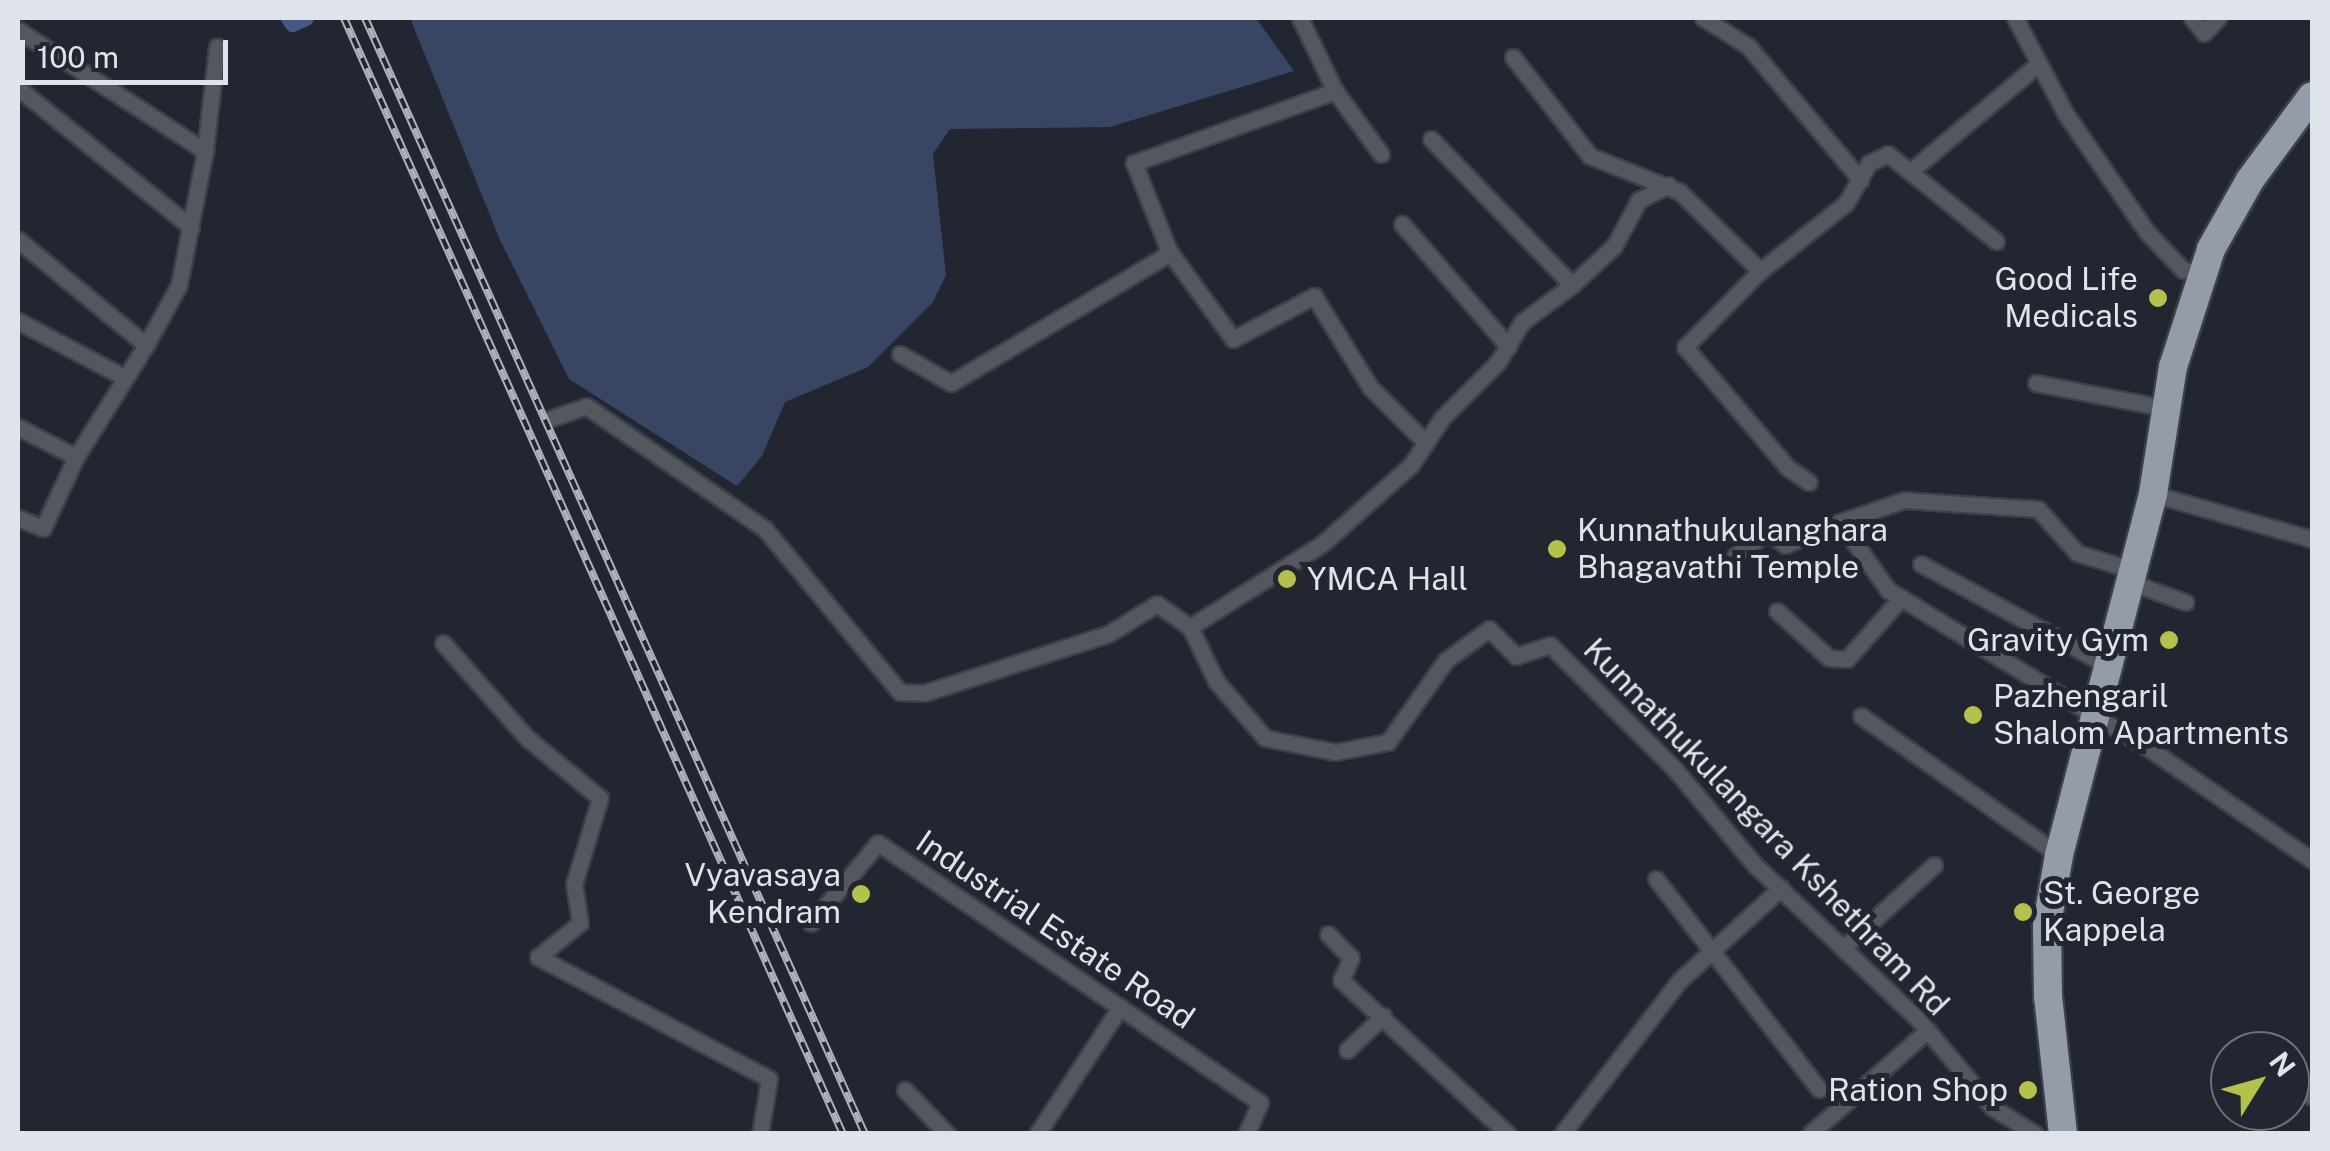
<!DOCTYPE html>
<style>
body{margin:0}
#map{position:relative;width:2330px;height:1151px;overflow:hidden;background:#212630;font-family:"Public Sans",sans-serif}
div>[style]{position:absolute}
.green>*{inset:0;background:#384663}
.canal>*{height:15px;margin:-7.5px;padding:0 7.5px;transform-origin:7.5px;border-radius:7.5px;background:#455986}
.roads{filter:drop-shadow(2px 0 #3c404a) drop-shadow(-2px 0 #3c404a) drop-shadow(0 2px #3c404a) drop-shadow(0 -2px #3c404a)}
.street>*{height:15px;margin:-7.5px;padding:0 7.5px;transform-origin:7.5px;border-radius:7.5px;background:#54575d}
.highway>*{height:28px;margin:-14px;padding:0 14px;transform-origin:14px;border-radius:14px;background:#949ba9}
.rail>*{height:8px;margin-top:-4px;transform-origin:0;background:repeating-linear-gradient(90deg,#212630 0 11px,#aeb3bb 0 22px);box-sizing:border-box;border-block:2px solid #aeb3bb}
.dots>*{width:28px;height:28px;translate:-50% -50%;box-sizing:border-box;border:5px solid #212630;border-radius:50%}
span{translate:-50% -50%;white-space:nowrap;text-align:center;line-height:1.15;-webkit-text-stroke:10px #212630;paint-order:stroke}
.poi-label{font-size:32px;color:#dfe3ea}
.right{translate:-100% -50%;text-align:right}
.left{translate:0 -50%;text-align:left}
.street-label{font-size:32px;color:#dfe3ea}
.frame{position:absolute;inset:0;border:20px solid #dfe3ea;pointer-events:none}
.north{position:absolute;left:2210px;top:1031px;width:100px;height:100px;box-sizing:border-box;background:#212630;border:2px solid #6d727a;border-radius:50%;rotate:53deg;font-size:28px;font-weight:700;line-height:40px;text-align:center;color:#dfe3ea}
.north::after{content:'';display:block;margin:auto;width:35px;height:45px;background:#b4c24a;clip-path:polygon(50% 0,100% 100%,50% 72%,0 100%)}
.scale{position:absolute;left:20px;top:40px;width:208px;height:45px;box-sizing:border-box;border:5px solid #dfe3ea;border-top:0;padding-left:12px;font-size:30px;line-height:35px;white-space:nowrap;color:#dfe3ea;-webkit-text-stroke:8px #212630;paint-order:stroke}
</style>
<div id="map">
<div class="green">
<div style="clip-path:polygon(410px 18px,1256px 18px,1294px 71px,1110px 127px,950px 129px,933px 154px,946px 275px,933px 302px,868px 367px,785px 402px,762px 456px,737px 486px,569px 379px,500px 240px)"></div>
</div>
<div class="canal">
<div style="left:288px;top:18px;width:7px;rotate:56deg"></div>
<div style="left:292px;top:24px;width:15px;rotate:-23deg"></div>
</div>
<div class="roads">
<div class="street">
<div style="left:1300px;top:18px;width:81px;rotate:64.4deg"></div>
<div style="left:1335px;top:91px;width:78px;rotate:53.9deg"></div>
<div style="left:1703px;top:18px;width:53px;rotate:31.9deg"></div>
<div style="left:1748px;top:46px;width:175px;rotate:49.9deg"></div>
<div style="left:2015px;top:18px;width:107px;rotate:62.2deg"></div>
<div style="left:2065px;top:113px;width:143px;rotate:55.5deg"></div>
<div style="left:2146px;top:231px;width:54px;rotate:46.5deg"></div>
<div style="left:2183px;top:270px;width:19px;rotate:6deg"></div>
<div style="left:2192px;top:18px;width:19px;rotate:51deg"></div>
<div style="left:2204px;top:33px;width:21px;rotate:-47deg"></div>
<div style="left:18px;top:30px;width:223px;rotate:32.9deg"></div>
<div style="left:205px;top:151px;width:136px;rotate:101deg"></div>
<div style="left:179px;top:285px;width:68px;rotate:118.8deg"></div>
<div style="left:146px;top:345px;width:166px;rotate:-140.6deg"></div>
<div style="left:1513px;top:57px;width:125px;rotate:52.1deg"></div>
<div style="left:1590px;top:156px;width:97px;rotate:21.8deg"></div>
<div style="left:1680px;top:192px;width:112px;rotate:44.6deg"></div>
<div style="left:1760px;top:271px;width:110px;rotate:-38.3deg"></div>
<div style="left:1846px;top:203px;width:46px;rotate:-60.1deg"></div>
<div style="left:1869px;top:163px;width:21px;rotate:-25deg"></div>
<div style="left:1888px;top:154px;width:139px;rotate:38.9deg"></div>
<div style="left:18px;top:88px;width:222px;rotate:38.8deg"></div>
<div style="left:205px;top:151px;width:105px;rotate:-83.4deg"></div>
<div style="left:1913px;top:169px;width:163px;rotate:-40deg"></div>
<div style="left:1402px;top:224px;width:162px;rotate:49deg"></div>
<div style="left:1169px;top:251px;width:109px;rotate:54deg"></div>
<div style="left:1233px;top:339px;width:92px;rotate:-28deg"></div>
<div style="left:1314px;top:296px;width:107px;rotate:58.4deg"></div>
<div style="left:1370px;top:387px;width:79px;rotate:45deg"></div>
<div style="left:1760px;top:271px;width:107px;rotate:134.6deg"></div>
<div style="left:1685px;top:347px;width:159px;rotate:49.6deg"></div>
<div style="left:1788px;top:468px;width:25px;rotate:34deg"></div>
<div style="left:1572px;top:285px;width:57px;rotate:-42.9deg"></div>
<div style="left:1614px;top:246px;width:52px;rotate:-61.5deg"></div>
<div style="left:1639px;top:200px;width:33px;rotate:-27deg"></div>
<div style="left:18px;top:321px;width:118px;rotate:27.9deg"></div>
<div style="left:900px;top:354px;width:59px;rotate:29.6deg"></div>
<div style="left:951px;top:383px;width:243px;rotate:-30.7deg"></div>
<div style="left:1160px;top:259px;width:12px;rotate:-42deg"></div>
<div style="left:1169px;top:251px;width:95px;rotate:-111.7deg"></div>
<div style="left:1134px;top:163px;width:214px;rotate:-19.7deg"></div>
<div style="left:2036px;top:383px;width:131px;rotate:11deg"></div>
<div style="left:552px;top:418px;width:36px;rotate:-19deg"></div>
<div style="left:586px;top:406px;width:217px;rotate:34.5deg"></div>
<div style="left:765px;top:529px;width:212px;rotate:50.4deg"></div>
<div style="left:900px;top:692px;width:24px;rotate:2deg"></div>
<div style="left:924px;top:693px;width:193px;rotate:-17.8deg"></div>
<div style="left:1108px;top:634px;width:57px;rotate:-31.5deg"></div>
<div style="left:1157px;top:604px;width:40px;rotate:34.9deg"></div>
<div style="left:1190px;top:627px;width:156px;rotate:-32.2deg"></div>
<div style="left:1322px;top:544px;width:119px;rotate:-41.6deg"></div>
<div style="left:1411px;top:465px;width:56px;rotate:-56.6deg"></div>
<div style="left:1442px;top:418px;width:79px;rotate:-45deg"></div>
<div style="left:1498px;top:362px;width:47px;rotate:-59deg"></div>
<div style="left:1522px;top:322px;width:62px;rotate:-36.5deg"></div>
<div style="left:1572px;top:285px;width:203px;rotate:-134deg"></div>
<div style="left:18px;top:427px;width:65px;rotate:27.3deg"></div>
<div style="left:76px;top:457px;width:132px;rotate:-58deg"></div>
<div style="left:2153px;top:494px;width:165px;rotate:15.8deg"></div>
<div style="left:18px;top:518px;width:27px;rotate:22deg"></div>
<div style="left:43px;top:528px;width:78px;rotate:-65.1deg"></div>
<div style="left:1735px;top:556px;width:41px;rotate:-37.1deg"></div>
<div style="left:1768px;top:531px;width:22px;rotate:39deg"></div>
<div style="left:1785px;top:545px;width:60px;rotate:-22.7deg"></div>
<div style="left:1921px;top:564px;width:212px;rotate:28.5deg"></div>
<div style="left:2133px;top:570px;width:59px;rotate:-163.1deg"></div>
<div style="left:2077px;top:553px;width:59px;rotate:-131.6deg"></div>
<div style="left:2038px;top:509px;width:134px;rotate:-176.2deg"></div>
<div style="left:1904px;top:500px;width:68px;rotate:161deg"></div>
<div style="left:1840px;top:522px;width:83px;rotate:54.8deg"></div>
<div style="left:1888px;top:590px;width:311px;rotate:31.3deg"></div>
<div style="left:2154px;top:752px;width:191px;rotate:34.4deg"></div>
<div style="left:2130px;top:582px;width:59px;rotate:20deg"></div>
<div style="left:1777px;top:611px;width:70px;rotate:42.1deg"></div>
<div style="left:1829px;top:658px;width:18px;rotate:3deg"></div>
<div style="left:1847px;top:659px;width:80px;rotate:-48.5deg"></div>
<div style="left:1190px;top:627px;width:60px;rotate:64.3deg"></div>
<div style="left:1216px;top:681px;width:75px;rotate:49.3deg"></div>
<div style="left:1265px;top:738px;width:71px;rotate:11.3deg"></div>
<div style="left:1335px;top:752px;width:54px;rotate:-10.7deg"></div>
<div style="left:1388px;top:742px;width:100px;rotate:-54.7deg"></div>
<div style="left:1446px;top:660px;width:53px;rotate:-35.8deg"></div>
<div style="left:1489px;top:629px;width:38px;rotate:45deg"></div>
<div style="left:1516px;top:656px;width:36px;rotate:-18deg"></div>
<div style="left:1550px;top:645px;width:173px;rotate:44.8deg"></div>
<div style="left:1673px;top:767px;width:128px;rotate:50.1deg"></div>
<div style="left:1755px;top:865px;width:221px;rotate:43.4deg"></div>
<div style="left:1916px;top:1017px;width:118px;rotate:49.8deg"></div>
<div style="left:1992px;top:1107px;width:51px;rotate:32.1deg"></div>
<div style="left:443px;top:643px;width:127px;rotate:48.5deg"></div>
<div style="left:527px;top:738px;width:94px;rotate:39.4deg"></div>
<div style="left:600px;top:798px;width:90px;rotate:106.8deg"></div>
<div style="left:574px;top:884px;width:39px;rotate:81deg"></div>
<div style="left:580px;top:923px;width:54px;rotate:141deg"></div>
<div style="left:538px;top:957px;width:261px;rotate:27.8deg"></div>
<div style="left:769px;top:1079px;width:56px;rotate:99.3deg"></div>
<div style="left:1861px;top:716px;width:242px;rotate:35.1deg"></div>
<div style="left:1656px;top:879px;width:266px;rotate:52.2deg"></div>
<div style="left:811px;top:923px;width:104px;rotate:-50.1deg"></div>
<div style="left:878px;top:843px;width:462px;rotate:34.2deg"></div>
<div style="left:1260px;top:1103px;width:34px;rotate:114deg"></div>
<div style="left:1328px;top:934px;width:33px;rotate:46deg"></div>
<div style="left:1351px;top:958px;width:24px;rotate:114deg"></div>
<div style="left:1341px;top:980px;width:227px;rotate:42.7deg"></div>
<div style="left:1844px;top:947px;width:122px;rotate:-42.3deg"></div>
<div style="left:1347px;top:1050px;width:50px;rotate:-43.4deg"></div>
<div style="left:2290px;top:1083px;width:26px;rotate:32deg"></div>
<div style="left:905px;top:1090px;width:61px;rotate:46.3deg"></div>
<div style="left:1037px;top:1134px;width:152px;rotate:-56.8deg"></div>
<div style="left:1562px;top:1134px;width:193px;rotate:-52.6deg"></div>
<div style="left:1679px;top:981px;width:138px;rotate:-42.4deg"></div>
<div style="left:1810px;top:1134px;width:157px;rotate:-41.4deg"></div>
</div>
<div class="highway">
<div style="left:2063px;top:1134px;width:138px;rotate:-96.2deg"></div>
<div style="left:2048px;top:997px;width:73px;rotate:-90.8deg"></div>
<div style="left:2047px;top:924px;width:70px;rotate:-80.1deg"></div>
<div style="left:2059px;top:855px;width:373px;rotate:-75.4deg"></div>
<div style="left:2153px;top:494px;width:129px;rotate:-81.1deg"></div>
<div style="left:2173px;top:367px;width:124px;rotate:-72.1deg"></div>
<div style="left:2211px;top:249px;width:79px;rotate:-60.5deg"></div>
<div style="left:2250px;top:180px;width:104px;rotate:-53.6deg"></div>
</div>
</div>
<div class="rail">
<div style="left:344px;top:18px;width:1222px;rotate:65.91deg"></div>
<div style="left:365px;top:18px;width:1223px;rotate:65.87deg"></div>
</div>
<div class="dots">
<div style="left:2158px;top:298px;background:#b4c24a"></div>
<div style="left:1557px;top:549px;background:#b4c24a"></div>
<div style="left:1287px;top:579px;background:#b4c24a"></div>
<div style="left:2169px;top:640px;background:#b4c24a"></div>
<div style="left:1973px;top:715px;background:#b4c24a"></div>
<div style="left:861px;top:894px;background:#b4c24a"></div>
<div style="left:2023px;top:912px;background:#b4c24a"></div>
<div style="left:2028px;top:1090px;background:#b4c24a"></div>
</div>
<div class="poi-label">
<span class="right" style="left:2138px;top:298px">Good Life<br>Medicals</span>
<span class="left" style="left:1577px;top:549px">Kunnathukulanghara<br>Bhagavathi Temple</span>
<span class="left" style="left:1307px;top:579px">YMCA Hall</span>
<span class="right" style="left:2149px;top:640px">Gravity Gym</span>
<span class="left" style="left:1993px;top:715px">Pazhengaril<br>Shalom Apartments</span>
<span class="right" style="left:841px;top:894px">Vyavasaya<br>Kendram</span>
<span class="left" style="left:2043px;top:912px">St. George<br>Kappela</span>
<span class="right" style="left:2008px;top:1090px">Ration Shop</span>
</div>
<div class="street-label">
<span style="left:1766px;top:827px;rotate:46deg">Kunnathukulangara Kshethram Rd</span>
<span style="left:1055px;top:930px;rotate:34deg">Industrial Estate Road</span>
</div>
<div class="frame"></div>
<div class="north">N</div>
<div class="scale">100 m</div>
</div>
